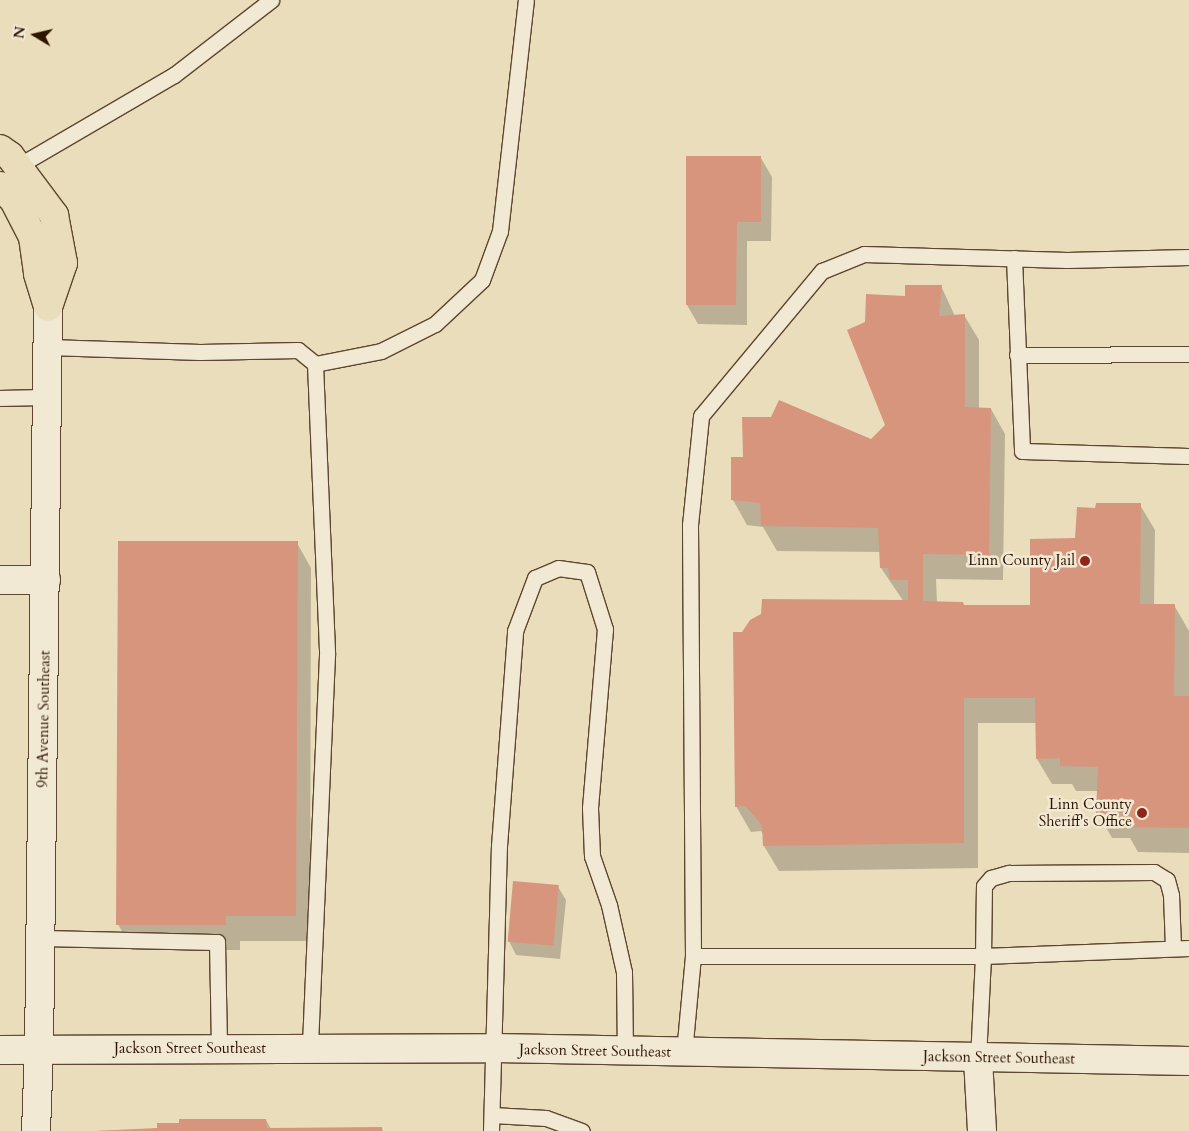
<!DOCTYPE html>
<html>
<head>
<meta charset="utf-8">
<style>
  body { margin:0 }
  #map { position:relative; width:1189px; height:1131px; overflow:hidden; background:#eaddbb; font-family:Cardo,serif }
  div>[style] { position:absolute }
  .shadow>* { inset:0; background:#0003 }
  .building>* { inset:0; background:#d8957d; transform-origin:0 0 }
  .roads { filter:drop-shadow(1px 0 #5e462f) drop-shadow(-1px 0 #5e462f) drop-shadow(0 1px #5e462f) drop-shadow(0 -1px #5e462f) }
  .service>* { height:15px; margin:-7.5px; padding:0 7.5px; transform-origin:7.5px; border-radius:7.5px; background:#f1e9d3 }
  .minor>* { height:28px; margin:-14px; padding:0 14px; transform-origin:14px; border-radius:14px; background:#f1e9d3 }
  .tertiary>* { height:28px; margin:-14px; padding:0 14px; transform-origin:14px; border-radius:14px; background:#f1e9d3 }
  .trunk>* { height:28px; margin:-14px; padding:0 14px; transform-origin:14px; border-radius:14px; background:#eaddbb }
  .dots>* { width:14px; height:14px; translate:-50% -50%; box-sizing:border-box; border:2px solid #f1e9d3; border-radius:50% }
  span { translate:-50% -50%; white-space:nowrap; text-align:center; line-height:1.15; -webkit-text-stroke:5px #f1e9d3; paint-order:stroke }
  .poi-label { font-size:15px; color:#2f1400 }
  .right { translate:-100% -50%; text-align:right }
  .street-label { font-size:15px; color:#2f1400 }
  .north { position:absolute; left:10px; top:10px; width:50px; height:50px; -webkit-text-stroke:4px #f1e9d3; paint-order:stroke; rotate:279deg; font-size:14px; font-weight:700; line-height:20px; text-align:center; color:#2f1400 }
  .north::after { content:''; display:block; margin:auto; width:18px; height:22px; background:#2f1400; clip-path:polygon(50% 0,100% 100%,50% 72%,0 100%) }
</style>
</head>
<body>
<div id="map">
  <div class="shadow">
    <div style="clip-path:polygon(761px 158px,772px 177px,771px 241px,747px 241px,747px 325px,698px 324px,687px 305px)"></div>
    <div style="clip-path:polygon(941px 286px,955px 316px,964px 315px,979px 340px,979px 409px,991px 409px,1005px 434px,1003px 580px,936px 579px,937px 602px,964px 607px,1031px 606px,1096px 509px,1140px 505px,1155px 530px,1154px 605px,1174px 605px,1189px 631px,1189px 853px,1138px 852px,1130px 838px,1112px 838px,1098px 813px,1098px 791px,1076px 791px,1072px 784px,1052px 784px,1037px 759px,1037px 723px,978px 723px,978px 868px,779px 871px,764px 846px,763px 834px,761px 831px,751px 832px,736px 806px,742px 633px,904px 602px,881px 568px,880px 552px,777px 551px,763px 527px,747px 525px,733px 500px,871px 440px,886px 425px,867px 323px,907px 297px)"></div>
    <div style="clip-path:polygon(297px 543px,311px 568px,310px 941px,240px 941px,240px 950px,132px 950px,118px 924px)"></div>
    <div style="clip-path:polygon(558px 887px,566px 900px,560px 959px,516px 955px,509px 941px)"></div>
    <div style="clip-path:polygon(266px 1120px,271px 1129px,382px 1128px,383px 1131px,96px 1131px,158px 1129px)"></div>
  </div>
  <div class="building">
    <div style="clip-path:polygon(686px 156px,761px 156px,761px 222px,737px 222px,736px 305px,686px 305px)"></div>
    <div style="clip-path:polygon(905px 285px,942px 285px,939px 316px,965px 314px,965px 407px,991px 408px,989px 555px,923px 554px,923px 601px,963px 602px,964px 605px,1030px 605px,1030px 539px,1075px 538px,1077px 507px,1095px 508px,1096px 503px,1141px 503px,1140px 604px,1175px 604px,1174px 696px,1189px 696px,1189px 828px,1122px 827px,1122px 813px,1096px 813px,1098px 767px,1060px 766px,1060px 758px,1036px 759px,1035px 698px,964px 698px,964px 843px,763px 846px,762px 825px,745px 806px,735px 807px,733px 632px,742px 632px,750px 620px,761px 614px,762px 599px,908px 600px,908px 580px,890px 580px,888px 568px,880px 568px,878px 528px,761px 526px,760px 503px,731px 500px,731px 457px,743px 457px,742px 417px,771px 417px,779px 400px,871px 439px,885px 425px,847px 330px,865px 322px,866px 294px,905px 296px)"></div>
    <div style="clip-path:polygon(118px 541px,298px 541px,296px 916px,226px 916px,226px 925px,116px 925px)"></div>
    <div style="left:513px;top:881px;width:46px;height:61px;rotate:5deg"></div>
    <div style="clip-path:polygon(179px 1119px,266px 1119px,267px 1128px,382px 1127px,382px 1131px,95px 1131px,157px 1128px,157px 1123px,179px 1123px)"></div>
  </div>
  <div class="roads">
    <div class="service">
      <div style="left:18px;top:166px;width:181px;rotate:-30.3deg"></div>
      <div style="left:174px;top:75px;width:123px;rotate:-37.7deg"></div>
      <div style="left:1014px;top:258px;width:193px;rotate:87.6deg"></div>
      <div style="left:1022px;top:451px;width:167px;rotate:1.7deg"></div>
      <div style="left:48px;top:347px;width:152px;rotate:1.9deg"></div>
      <div style="left:200px;top:352px;width:98px;rotate:-1.2deg"></div>
      <div style="left:298px;top:350px;width:22px;rotate:39deg"></div>
      <div style="left:315px;top:364px;width:291px;rotate:87.6deg"></div>
      <div style="left:327px;top:655px;width:394px;rotate:92.5deg"></div>
      <div style="left:1017px;top:355px;width:172px;rotate:-0.3deg"></div>
      <div style="left:315px;top:364px;width:67px;rotate:-11.1deg"></div>
      <div style="left:381px;top:351px;width:60px;rotate:-26.6deg"></div>
      <div style="left:435px;top:324px;width:64px;rotate:-43.1deg"></div>
      <div style="left:482px;top:280px;width:52px;rotate:-69.8deg"></div>
      <div style="left:500px;top:231px;width:232px;rotate:-83.6deg"></div>
      <div style="left:0;top:398px;width:47px;rotate:-1.2deg"></div>
      <div style="left:40px;top:938px;width:177px;rotate:1.3deg"></div>
      <div style="left:217px;top:942px;width:107px;rotate:88.9deg"></div>
      <div style="left:693px;top:956px;width:431px;rotate:-90.4deg"></div>
      <div style="left:690px;top:525px;width:110px;rotate:-84.2deg"></div>
      <div style="left:701px;top:416px;width:189px;rotate:-50.2deg"></div>
      <div style="left:822px;top:271px;width:45px;rotate:-22deg"></div>
      <div style="left:864px;top:254px;width:203px;rotate:1.7deg"></div>
      <div style="left:1067px;top:260px;width:122px;rotate:-1.4deg"></div>
      <div style="left:684px;top:1053px;width:97px;rotate:-84.7deg"></div>
      <div style="left:693px;top:956px;width:290px"></div>
      <div style="left:983px;top:956px;width:70px;rotate:-89.2deg"></div>
      <div style="left:984px;top:886px;width:11px;rotate:-49deg"></div>
      <div style="left:991px;top:878px;width:19px;rotate:-16deg"></div>
      <div style="left:1009px;top:873px;width:145px;rotate:-0.4deg"></div>
      <div style="left:1154px;top:872px;width:15px;rotate:32deg"></div>
      <div style="left:1167px;top:880px;width:16px;rotate:75deg"></div>
      <div style="left:1171px;top:895px;width:53px;rotate:87.8deg"></div>
      <div style="left:978px;top:1059px;width:103px;rotate:-87.2deg"></div>
      <div style="left:983px;top:956px;width:206px;rotate:-2.2deg"></div>
      <div style="left:492px;top:1115px;width:54px;rotate:3.2deg"></div>
      <div style="left:546px;top:1118px;width:38px;rotate:20deg"></div>
      <div style="left:491px;top:1131px;width:285px;rotate:-88.4deg"></div>
      <div style="left:499px;top:846px;width:216px;rotate:-85.7deg"></div>
      <div style="left:515px;top:631px;width:57px;rotate:-69.3deg"></div>
      <div style="left:535px;top:578px;width:25px;rotate:-23deg"></div>
      <div style="left:558px;top:568px;width:29px;rotate:8deg"></div>
      <div style="left:587px;top:572px;width:60px;rotate:72.5deg"></div>
      <div style="left:605px;top:629px;width:180px;rotate:94.8deg"></div>
      <div style="left:590px;top:808px;width:48px;rotate:87.6deg"></div>
      <div style="left:592px;top:856px;width:52px;rotate:70.9deg"></div>
      <div style="left:609px;top:905px;width:69px;rotate:77.4deg"></div>
      <div style="left:624px;top:972px;width:79px;rotate:89.3deg"></div>
    </div>
    <div class="minor">
      <div style="left:0;top:580px;width:46px"></div>
      <div style="left:978px;top:1059px;width:72px;rotate:86.8deg"></div>
      <div style="left:36px;top:1131px;width:81px;rotate:-87.9deg"></div>
    </div>
    <div class="tertiary">
      <div style="left:0;top:1050px;width:495px;rotate:-0.2deg"></div>
      <div style="left:495px;top:1048px;width:694px;rotate:1.07deg"></div>
      <div style="left:39px;top:1050px;width:743px;rotate:-89.31deg"></div>
    </div>
    <div class="trunk">
      <div style="left:0;top:149px;width:12px;rotate:35deg"></div>
      <div style="left:10px;top:156px;width:74px;rotate:53.3deg"></div>
      <div style="left:54px;top:215px;width:49px;rotate:79.4deg"></div>
      <div style="left:63px;top:263px;width:46px;rotate:108.8deg"></div>
      <div style="left:0;top:186px;width:20px;rotate:45deg"></div>
      <div style="left:14px;top:200px;width:42px;rotate:62.8deg"></div>
      <div style="left:33px;top:237px;width:37px;rotate:82deg"></div>
      <div style="left:38px;top:274px;width:34px;rotate:73deg"></div>
    </div>
  </div>
  <div class="dots">
    <div style="left:1085px;top:561px;background:#8f2418"></div>
    <div style="left:1142px;top:813px;background:#8f2418"></div>
  </div>
  <div class="poi-label">
    <span class="right" style="left:1075px;top:561px">Linn County Jail</span>
    <span class="right" style="left:1132px;top:813px">Linn County<br>Sheriff's Office</span>
  </div>
  <div class="street-label">
    <span style="left:44px;top:719px;rotate:-89deg">9th Avenue Southeast</span>
    <span style="left:190px;top:1049px">Jackson Street Southeast</span>
    <span style="left:595px;top:1051px;rotate:1deg">Jackson Street Southeast</span>
    <span style="left:999px;top:1058px;rotate:1deg">Jackson Street Southeast</span>
  </div>
  <div class="north">N</div>
</div>
</body>
</html>
